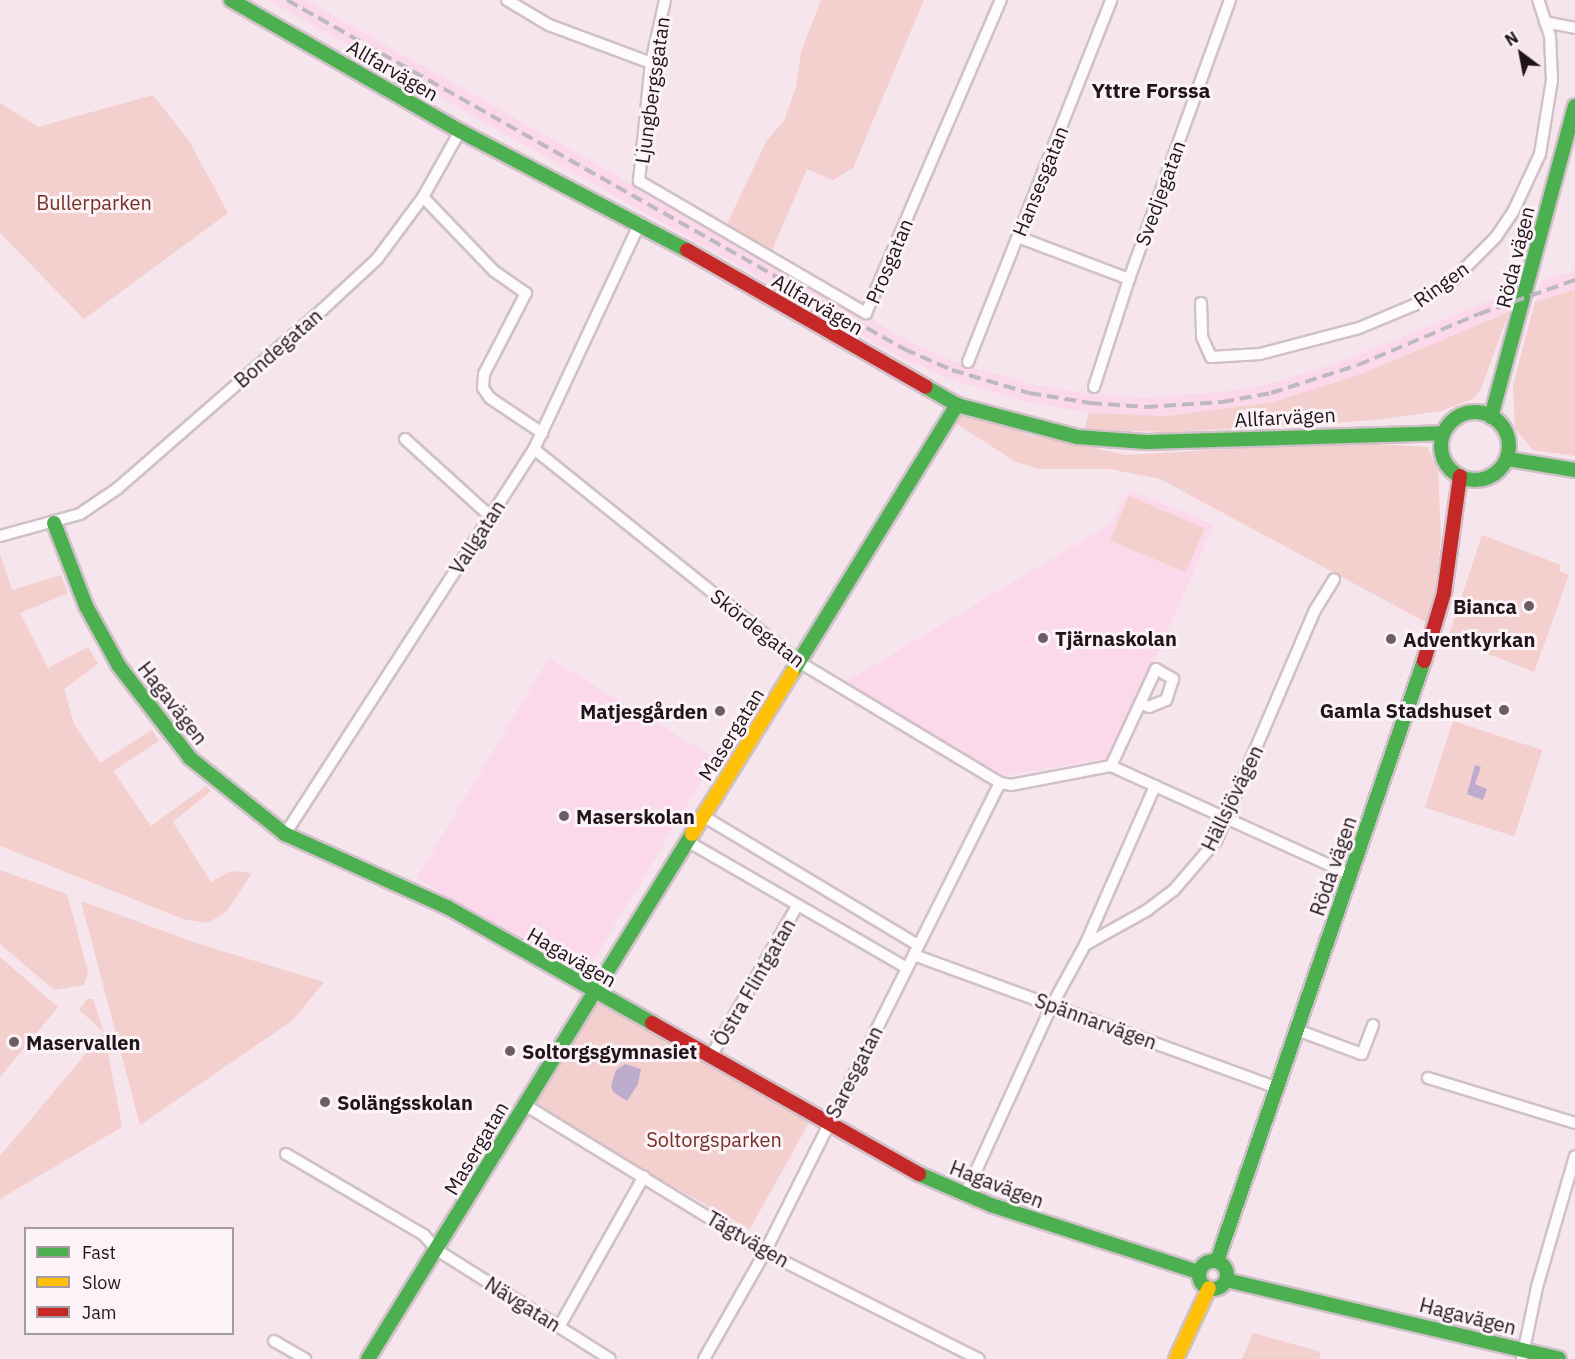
<!DOCTYPE html>
<html>
<head>
<meta charset="utf-8">
<style>
  body { margin:0 }
  #map { position:relative; width:1575px; height:1359px; overflow:hidden; background:#f6e5ed; font-family:"IBM Plex Sans",sans-serif }
  div>[style] { position:absolute }
  .built>* { inset:0; background:#fbd9ea; transform-origin:0 0 }
  .green>* { inset:0; background:#f3cfcd; transform-origin:0 0 }
  .water>* { inset:0; background:#beaccf }
  .roads { filter:drop-shadow(2px 0 #d0c1c8) drop-shadow(-2px 0 #d0c1c8) drop-shadow(0 2px #d0c1c8) drop-shadow(0 -2px #d0c1c8) }
  .street>* { height:10px; margin:-5px; padding:0 5px; transform-origin:5px; border-radius:5px; background:#fefbfc }
  .fast>* { height:14px; margin:-7px; padding:0 7px; transform-origin:7px; border-radius:7px; background:#4caf50 }
  .fast>.ring { margin:-7px; padding:0; box-sizing:content-box; background:none; border:14px solid #4caf50; border-radius:50% }
  .slow>* { height:14px; margin:-7px; padding:0 7px; transform-origin:7px; border-radius:7px; background:#ffc107 }
  .jam>* { height:14px; margin:-7px; padding:0 7px; transform-origin:7px; border-radius:7px; background:#c62828 }
  .rail>* { height:4px; margin-top:-2px; transform-origin:0; background:repeating-linear-gradient(90deg,#beb9bc 0 12px,transparent 0 18px) }
  .dots>* { width:16px; height:16px; translate:-50% -50%; box-sizing:border-box; border:3px solid #fbf3f7; border-radius:50% }
  span { translate:-50% -50%; white-space:nowrap; text-align:center; line-height:1.15; -webkit-text-stroke:6px #fbf3f7; paint-order:stroke }
  .street-label { font-size:20px; color:#21141b }
  .park-label { font-size:20px; color:#763024 }
  .poi-label { font-size:20px; color:#21141b; font-weight:700 }
  .right { translate:-100% -50%; text-align:right }
  .left { translate:0 -50%; text-align:left }
  .neighbourhood-label { font-size:21px; color:#21141b; font-weight:700 }
  .legend { position:absolute; left:24px; top:1227px; width:210px; height:108px; box-sizing:border-box; background:#fbf3f7; border:2px solid #a49a9f; margin:0; padding:8px 10px; list-style:none; font-size:18px; color:#21141b }
  .legend li { display:flex; align-items:center; gap:12px; height:30px }
  .legend b { width:30px; border:2px solid #a49a9f }
  .north { position:absolute; left:1491px; top:24px; width:60px; height:60px; -webkit-text-stroke:4px #fbf3f7; paint-order:stroke; rotate:328deg; font-size:16px; font-weight:700; line-height:24px; text-align:center; color:#21141b }
  .north::after { content:''; display:block; margin:auto; width:21px; height:27px; background:#21141b; clip-path:polygon(50% 0,100% 100%,50% 72%,0 100%) }
</style>
</head>
<body>
<div id="map">
  <div class="built">
    <div style="clip-path:polygon(268px 0,306px 0,908px 340px,955px 362px,1031px 384px,1091px 394px,1146px 398px,1221px 392px,1269px 384px,1354px 357px,1515px 290px,1509px 312px,1361px 374px,1273px 402px,1224px 411px,1146px 416px,1089px 413px,1027px 402px,949px 379px,900px 357px)"></div>
    <div style="clip-path:polygon(1575px 271px,1575px 290px,1535px 302px,1541px 281px)"></div>
    <div style="clip-path:polygon(1129px 490px,1214px 525px,1112px 757px,1005px 776px,845px 682px,1111px 524px)"></div>
    <div style="left:549px;top:658px;width:194px;height:257px;rotate:31deg"></div>
  </div>
  <div class="green">
    <div style="clip-path:polygon(821px 0,924px 0,853px 168px,833px 180px,807px 169px,772px 250px,727px 224px,767px 140px,784px 121px,796px 87px,801px 52px)"></div>
    <div style="clip-path:polygon(153px 95px,189px 141px,228px 213px,84px 319px,0 233px,0 103px,38px 127px)"></div>
    <div style="clip-path:polygon(1575px 290px,1575px 456px,1533px 450px,1515px 429px,1513px 385px,1535px 302px)"></div>
    <div style="clip-path:polygon(1509px 312px,1481px 389px,1473px 399px,1441px 411px,1377px 420px,1177px 432px,1084px 430px,1089px 413px,1166px 416px,1273px 402px,1361px 374px)"></div>
    <div style="clip-path:polygon(962px 408px,1029px 435px,1127px 455px,1343px 442px,1427px 447px,1438px 469px,1441px 538px,1431px 625px,1160px 479px,1110px 469px,1039px 469px,1016px 462px,949px 419px)"></div>
    <div style="left:1129px;top:496px;width:82px;height:48px;rotate:23deg"></div>
    <div style="clip-path:polygon(1482px 535px,1561px 565px,1559px 571px,1569px 575px,1534px 672px,1448px 638px)"></div>
    <div style="clip-path:polygon(0 554px,12px 590px,61px 575px,68px 593px,20px 613px,48px 668px,88px 647px,98px 664px,64px 689px,74px 724px,100px 763px,152px 730px,159px 741px,113px 771px,151px 826px,206px 786px,211px 791px,173px 822px,211px 882px,231px 871px,252px 873px,226px 912px,208px 923px,183px 919px,0 846px)"></div>
    <div style="left:1453px;top:721px;width:94px;height:91px;rotate:18deg"></div>
    <div style="clip-path:polygon(0 870px,67px 894px,88px 972px,84px 985px,54px 990px,0 944px)"></div>
    <div style="clip-path:polygon(81px 901px,199px 944px,324px 982px,293px 1020px,140px 1125px)"></div>
    <div style="clip-path:polygon(0 957px,58px 1007px,0 1077px)"></div>
    <div style="left:592px;top:992px;width:253px;height:131px;rotate:29deg"></div>
    <div style="clip-path:polygon(87px 999px,93px 999px,104px 1032px,122px 1127px,0 1199px,0 1156px,104px 1032px,79px 1010px)"></div>
    <div style="clip-path:polygon(1253px 1333px,1321px 1352px,1319px 1359px,1242px 1359px)"></div>
  </div>
  <div class="water">
    <div style="clip-path:polygon(1475px 765px,1481px 767px,1475px 784px,1487px 789px,1483px 800px,1467px 794px)"></div>
    <div style="clip-path:polygon(625px 1064px,641px 1069px,638px 1084px,627px 1101px,613px 1092px,611px 1086px,616px 1070px)"></div>
  </div>
  <div class="roads">
    <div class="street">
      <div style="left:507px;top:0;width:49px;rotate:30.8deg"></div>
      <div style="left:549px;top:25px;width:109px;rotate:20.4deg"></div>
      <div style="left:665px;top:0;width:65px;rotate:102.5deg"></div>
      <div style="left:651px;top:63px;width:119px;rotate:95.8deg"></div>
      <div style="left:639px;top:181px;width:263px;rotate:30.2deg"></div>
      <div style="left:866px;top:313px;width:341px;rotate:-66.7deg"></div>
      <div style="left:1545px;top:22px;width:31px;rotate:11deg"></div>
      <div style="left:423px;top:197px;width:103px;rotate:46.2deg"></div>
      <div style="left:494px;top:271px;width:39px;rotate:35deg"></div>
      <div style="left:526px;top:293px;width:91px;rotate:117.4deg"></div>
      <div style="left:484px;top:374px;width:14px;rotate:94deg"></div>
      <div style="left:483px;top:388px;width:12px;rotate:55deg"></div>
      <div style="left:490px;top:398px;width:63px;rotate:33.9deg"></div>
      <div style="left:1018px;top:237px;width:119px;rotate:20.7deg"></div>
      <div style="left:1201px;top:303px;width:34px;rotate:88deg"></div>
      <div style="left:1202px;top:337px;width:22px;rotate:66deg"></div>
      <div style="left:1211px;top:357px;width:49px;rotate:-3.5deg"></div>
      <div style="left:1260px;top:354px;width:102px;rotate:-14.7deg"></div>
      <div style="left:1359px;top:328px;width:60px;rotate:-22.7deg"></div>
      <div style="left:1414px;top:305px;width:49px;rotate:-33.4deg"></div>
      <div style="left:1455px;top:278px;width:58px;rotate:-45deg"></div>
      <div style="left:1496px;top:237px;width:30px;rotate:-56deg"></div>
      <div style="left:1513px;top:212px;width:64px;rotate:-65deg"></div>
      <div style="left:1540px;top:154px;width:75px;rotate:-80.8deg"></div>
      <div style="left:1552px;top:80px;width:44px;rotate:-92.6deg"></div>
      <div style="left:1550px;top:36px;width:38px;rotate:-108deg"></div>
      <div style="left:968px;top:362px;width:389px;rotate:-68.4deg"></div>
      <div style="left:1094px;top:387px;width:114px;rotate:-72deg"></div>
      <div style="left:1129px;top:279px;width:297px;rotate:-70.1deg"></div>
      <div style="left:405px;top:439px;width:115px;rotate:42.2deg"></div>
      <div style="left:534px;top:449px;width:340px;rotate:38.8deg"></div>
      <div style="left:799px;top:662px;width:235px;rotate:31deg"></div>
      <div style="left:1000px;top:783px;width:11px;rotate:10deg"></div>
      <div style="left:1011px;top:785px;width:102px;rotate:-10.8deg"></div>
      <div style="left:1111px;top:766px;width:264px;rotate:24.4deg"></div>
      <div style="left:0;top:536px;width:83px;rotate:-15.4deg"></div>
      <div style="left:80px;top:514px;width:46px;rotate:-34.4deg"></div>
      <div style="left:118px;top:488px;width:271px;rotate:-41.1deg"></div>
      <div style="left:322px;top:310px;width:75px;rotate:-42.8deg"></div>
      <div style="left:377px;top:259px;width:77px;rotate:-53.4deg"></div>
      <div style="left:423px;top:197px;width:76px;rotate:-60.7deg"></div>
      <div style="left:1111px;top:766px;width:107px;rotate:-65.1deg"></div>
      <div style="left:1156px;top:669px;width:20px;rotate:30deg"></div>
      <div style="left:1173px;top:679px;width:22px;rotate:108deg"></div>
      <div style="left:1166px;top:700px;width:18px;rotate:158deg"></div>
      <div style="left:1149px;top:707px;width:8px;rotate:-157deg"></div>
      <div style="left:703px;top:816px;width:251px;rotate:31deg"></div>
      <div style="left:285px;top:834px;width:459px;rotate:-57.1deg"></div>
      <div style="left:534px;top:449px;width:250px;rotate:-64.9deg"></div>
      <div style="left:687px;top:841px;width:254px;rotate:30deg"></div>
      <div style="left:1085px;top:945px;width:174px;rotate:-66.2deg"></div>
      <div style="left:914px;top:955px;width:387px;rotate:20.1deg"></div>
      <div style="left:1297px;top:1030px;width:69px;rotate:20.3deg"></div>
      <div style="left:1362px;top:1054px;width:31px;rotate:-69deg"></div>
      <div style="left:710px;top:1058px;width:175px;rotate:-60.2deg"></div>
      <div style="left:1428px;top:1078px;width:154px;rotate:17deg"></div>
      <div style="left:525px;top:1105px;width:281px;rotate:31.5deg"></div>
      <div style="left:765px;top:1252px;width:239px;rotate:26.6deg"></div>
      <div style="left:286px;top:1154px;width:160px;rotate:30.4deg"></div>
      <div style="left:424px;top:1235px;width:20px;rotate:49deg"></div>
      <div style="left:437px;top:1250px;width:204px;rotate:32.2deg"></div>
      <div style="left:965px;top:1195px;width:209px;rotate:-65.4deg"></div>
      <div style="left:1052px;top:1005px;width:68px;rotate:-61.2deg"></div>
      <div style="left:1085px;top:945px;width:70px;rotate:-29.1deg"></div>
      <div style="left:1146px;top:911px;width:35px;rotate:-37deg"></div>
      <div style="left:1174px;top:890px;width:65px;rotate:-49.4deg"></div>
      <div style="left:1216px;top:841px;width:251px;rotate:-66.8deg"></div>
      <div style="left:1315px;top:610px;width:36px;rotate:-58deg"></div>
      <div style="left:559px;top:1327px;width:173px;rotate:-60.6deg"></div>
      <div style="left:274px;top:1341px;width:36px;rotate:30deg"></div>
      <div style="left:704px;top:1359px;width:123px;rotate:-60.3deg"></div>
      <div style="left:765px;top:1252px;width:525px;rotate:-63.39deg"></div>
      <div style="left:1522px;top:1359px;width:74px;rotate:-78.2deg"></div>
      <div style="left:1537px;top:1287px;width:136px;rotate:-73.8deg"></div>
    </div>
    <div class="fast">
      <div style="left:231px;top:0;width:264px;rotate:29.8deg"></div>
      <div style="left:460px;top:131px;width:256px;rotate:27.7deg"></div>
      <div style="left:926px;top:387px;width:36px;rotate:30deg"></div>
      <div style="left:957px;top:405px;width:124px;rotate:14.9deg"></div>
      <div style="left:1077px;top:437px;width:69px;rotate:4.1deg"></div>
      <div style="left:1146px;top:442px;width:297px;rotate:-1.7deg"></div>
      <div class="ring" style="left:1441px;top:412px;width:54px;height:54px"></div>
      <div style="left:1491px;top:417px;width:322px;rotate:-74.9deg"></div>
      <div style="left:1508px;top:459px;width:68px;rotate:9.3deg"></div>
      <div style="left:54px;top:523px;width:89px;rotate:68.9deg"></div>
      <div style="left:86px;top:606px;width:68px;rotate:61.2deg"></div>
      <div style="left:119px;top:666px;width:116px;rotate:52.3deg"></div>
      <div style="left:190px;top:758px;width:122px;rotate:38.7deg"></div>
      <div style="left:285px;top:834px;width:178px;rotate:24.3deg"></div>
      <div style="left:447px;top:907px;width:236px;rotate:29.5deg"></div>
      <div style="left:792px;top:673px;width:315px;rotate:-58.4deg"></div>
      <div style="left:919px;top:1174px;width:78px;rotate:23.3deg"></div>
      <div style="left:991px;top:1205px;width:219px;rotate:17.9deg"></div>
      <div class="ring" style="left:1199px;top:1261px;width:14px;height:14px"></div>
      <div style="left:1217px;top:1261px;width:635px;rotate:-70.97deg"></div>
      <div style="left:1226px;top:1280px;width:342px;rotate:13.3deg"></div>
      <div style="left:368px;top:1359px;width:617px;rotate:-58.32deg"></div>
    </div>
    <div class="slow">
      <div style="left:692px;top:834px;width:190px;rotate:-58.2deg"></div>
      <div style="left:1176px;top:1359px;width:78px;rotate:-65.1deg"></div>
    </div>
    <div class="jam">
      <div style="left:687px;top:250px;width:275px;rotate:29.8deg"></div>
      <div style="left:1424px;top:661px;width:71px;rotate:-73.6deg"></div>
      <div style="left:1444px;top:593px;width:118px;rotate:-82.2deg"></div>
      <div style="left:652px;top:1023px;width:307px;rotate:29.5deg"></div>
    </div>
  </div>
  <div class="rail">
    <div style="left:287px;top:0;width:709px;rotate:29.49deg"></div>
    <div style="left:904px;top:349px;width:52px;rotate:23.6deg"></div>
    <div style="left:952px;top:370px;width:80px;rotate:16.6deg"></div>
    <div style="left:1029px;top:393px;width:62px;rotate:9.3deg"></div>
    <div style="left:1090px;top:403px;width:56px;rotate:4.1deg"></div>
    <div style="left:1146px;top:407px;width:76px;rotate:-3.8deg"></div>
    <div style="left:1222px;top:402px;width:50px;rotate:-10.4deg"></div>
    <div style="left:1271px;top:393px;width:91px;rotate:-17.8deg"></div>
    <div style="left:1358px;top:365px;width:131px;rotate:-22.9deg"></div>
    <div style="left:1479px;top:314px;width:102px;rotate:-19.5deg"></div>
  </div>
  <div class="dots">
    <div style="left:1529px;top:606px;background:#6c5d64"></div>
    <div style="left:1043px;top:638px;background:#6c5d64"></div>
    <div style="left:1391px;top:639px;background:#6c5d64"></div>
    <div style="left:1504px;top:710px;background:#6c5d64"></div>
    <div style="left:720px;top:711px;background:#6c5d64"></div>
    <div style="left:564px;top:816px;background:#6c5d64"></div>
    <div style="left:14px;top:1042px;background:#6c5d64"></div>
    <div style="left:510px;top:1051px;background:#6c5d64"></div>
    <div style="left:325px;top:1102px;background:#6c5d64"></div>
  </div>
  <div class="street-label">
    <span style="left:393px;top:70px;rotate:30deg">Allfarvägen</span>
    <span style="left:652px;top:90px;rotate:-82deg">Ljungbergsgatan</span>
    <span style="left:1040px;top:181px;rotate:-68deg">Hansesgatan</span>
    <span style="left:1160px;top:193px;rotate:-70deg">Svedjegatan</span>
    <span style="left:1515px;top:257px;rotate:-76deg">Röda vägen</span>
    <span style="left:889px;top:261px;rotate:-67deg">Prosgatan</span>
    <span style="left:1441px;top:284px;rotate:-36deg">Ringen</span>
    <span style="left:818px;top:304px;rotate:30deg">Allfarvägen</span>
    <span style="left:278px;top:348px;rotate:-41deg">Bondegatan</span>
    <span style="left:1285px;top:417px;rotate:-3deg">Allfarvägen</span>
    <span style="left:477px;top:537px;rotate:-57deg">Vallgatan</span>
    <span style="left:758px;top:628px;rotate:38deg">Skördegatan</span>
    <span style="left:173px;top:703px;rotate:52deg">Hagavägen</span>
    <span style="left:731px;top:734px;rotate:-58deg">Masergatan</span>
    <span style="left:1232px;top:798px;rotate:-64deg">Hällsjövägen</span>
    <span style="left:1333px;top:866px;rotate:-71deg">Röda vägen</span>
    <span style="left:572px;top:957px;rotate:30deg">Hagavägen</span>
    <span style="left:754px;top:982px;rotate:-60deg">Östra Flintgatan</span>
    <span style="left:1096px;top:1021px;rotate:20deg">Spännarvägen</span>
    <span style="left:854px;top:1072px;rotate:-63deg">Saresgatan</span>
    <span style="left:476px;top:1148px;rotate:-59deg">Masergatan</span>
    <span style="left:997px;top:1184px;rotate:21deg">Hagavägen</span>
    <span style="left:748px;top:1239px;rotate:30deg">Tägtvägen</span>
    <span style="left:523px;top:1304px;rotate:32deg">Nävgatan</span>
    <span style="left:1468px;top:1316px;rotate:14deg">Hagavägen</span>
  </div>
  <div class="park-label">
    <span style="left:94px;top:202px">Bullerparken</span>
    <span style="left:714px;top:1139px">Soltorgsparken</span>
  </div>
  <div class="poi-label">
    <span class="right" style="left:1517px;top:606px">Bianca</span>
    <span class="left" style="left:1055px;top:638px">Tjärnaskolan</span>
    <span class="left" style="left:1403px;top:639px">Adventkyrkan</span>
    <span class="right" style="left:1492px;top:710px">Gamla Stadshuset</span>
    <span class="right" style="left:708px;top:711px">Matjesgården</span>
    <span class="left" style="left:576px;top:816px">Maserskolan</span>
    <span class="left" style="left:26px;top:1042px">Maservallen</span>
    <span class="left" style="left:522px;top:1051px">Soltorgsgymnasiet</span>
    <span class="left" style="left:337px;top:1102px">Solängsskolan</span>
  </div>
  <div class="neighbourhood-label">
    <span style="left:1151px;top:90px">Yttre Forssa</span>
  </div>
  <ul class="legend">
  <li><b style="height:8px;background:#4caf50"></b>Fast</li>
  <li><b style="height:8px;background:#ffc107"></b>Slow</li>
  <li><b style="height:8px;background:#c62828"></b>Jam</li>
  </ul>
  <div class="north">N</div>
</div>
</body>
</html>
